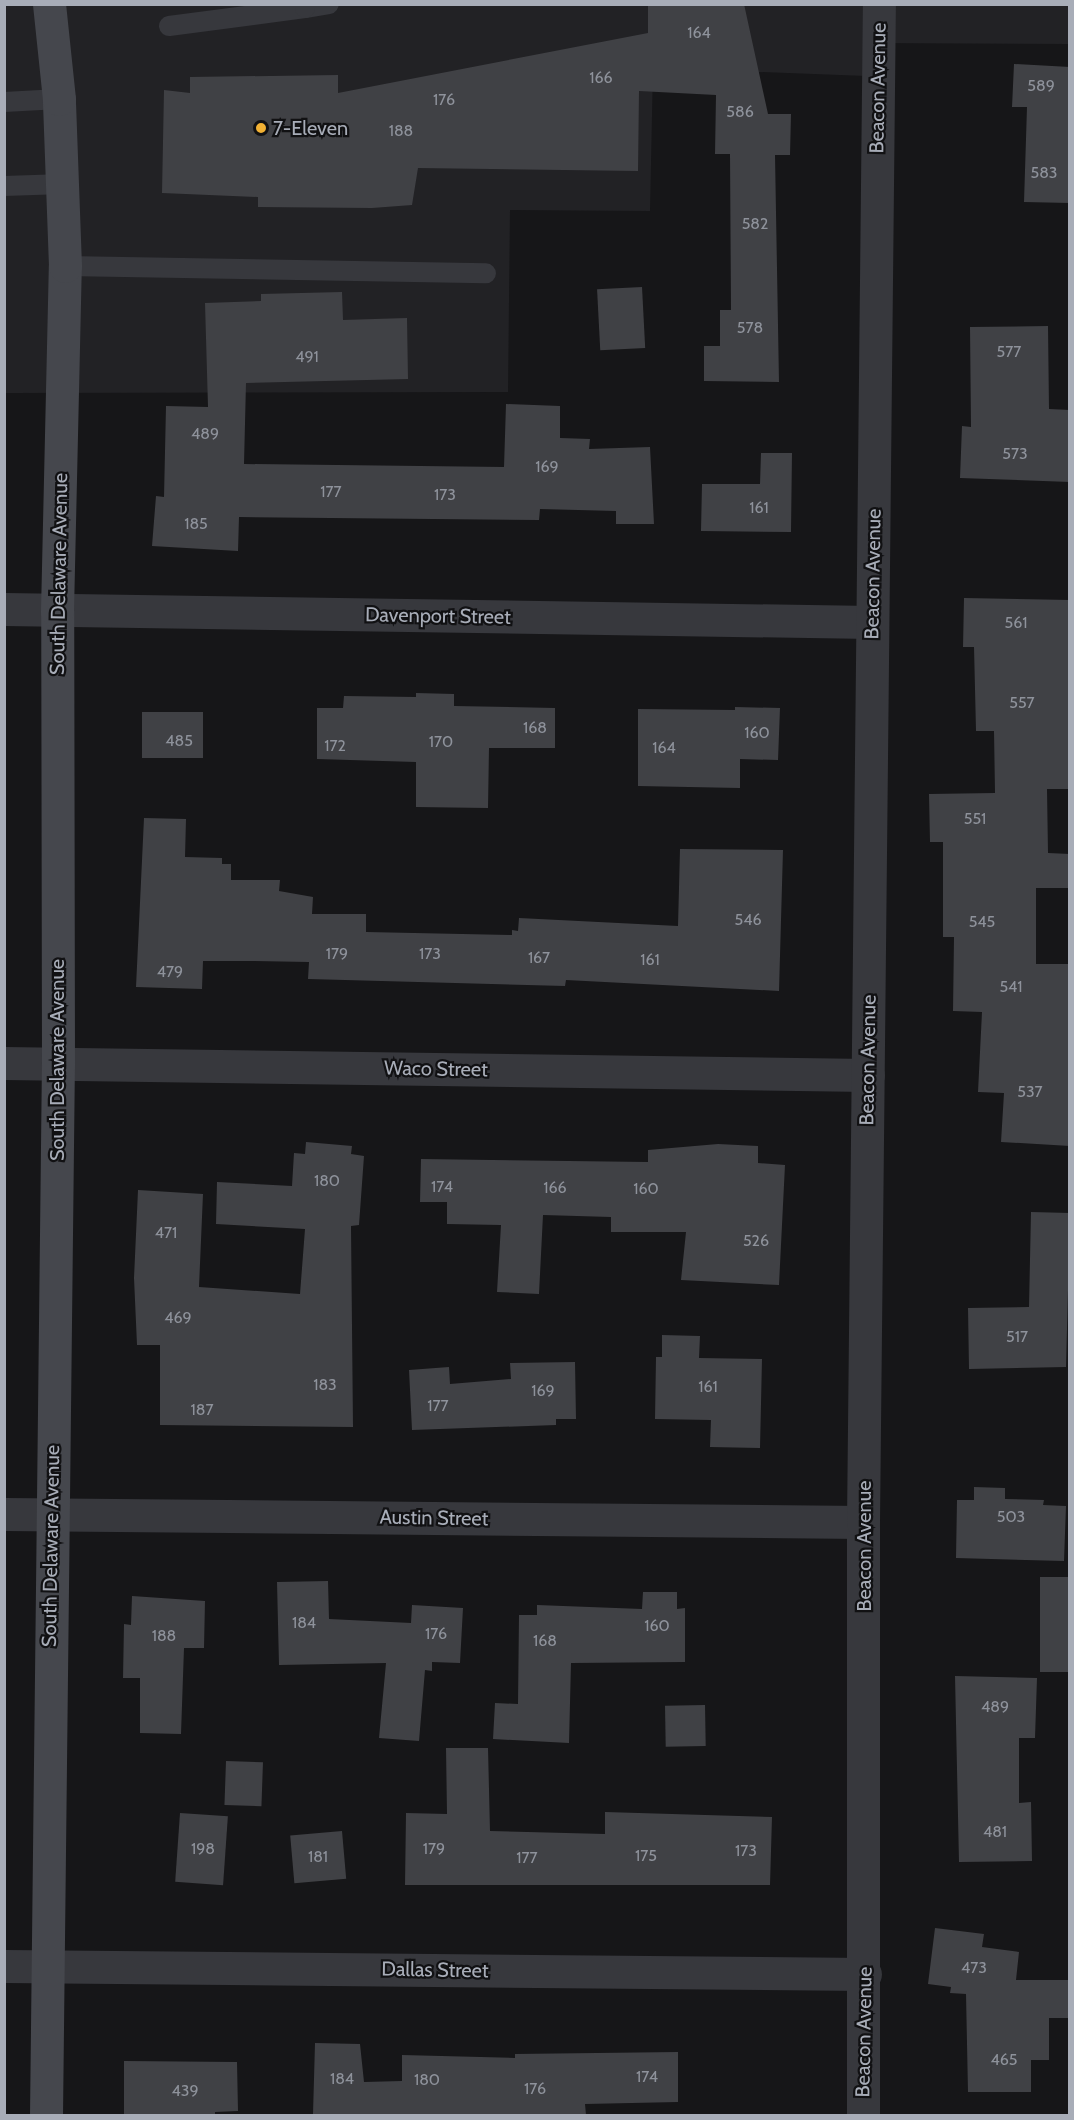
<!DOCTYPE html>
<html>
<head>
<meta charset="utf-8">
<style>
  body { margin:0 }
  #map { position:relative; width:1074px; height:2120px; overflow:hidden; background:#161618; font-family:Cabin,sans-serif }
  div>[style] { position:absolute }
  .built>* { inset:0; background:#222225 }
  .building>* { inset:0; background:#404145; transform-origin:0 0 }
  .lane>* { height:20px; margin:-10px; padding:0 10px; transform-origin:10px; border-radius:10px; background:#37383d }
  .street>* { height:33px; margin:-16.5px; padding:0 16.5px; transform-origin:16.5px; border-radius:16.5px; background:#37383d }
  .secondary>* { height:33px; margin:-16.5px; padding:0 16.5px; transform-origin:16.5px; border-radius:16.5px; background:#45474d }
  .dots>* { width:16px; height:16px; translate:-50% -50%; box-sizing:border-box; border:3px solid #111113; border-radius:50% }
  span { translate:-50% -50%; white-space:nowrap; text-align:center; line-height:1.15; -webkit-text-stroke:4.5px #111113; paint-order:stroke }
  .number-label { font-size:16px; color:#8e929b }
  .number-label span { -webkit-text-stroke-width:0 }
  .street-label { font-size:20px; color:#a8adb8 }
  .poi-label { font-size:20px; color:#a8adb8 }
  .left { translate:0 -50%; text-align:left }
  .frame { position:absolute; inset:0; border:6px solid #a8adb8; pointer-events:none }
</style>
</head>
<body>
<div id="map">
  <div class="built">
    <div style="clip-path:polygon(5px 5px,1069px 5px,1069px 44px,866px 43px,866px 76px,653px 68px,650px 211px,510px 210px,508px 392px,5px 393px)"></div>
  </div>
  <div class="building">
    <div style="clip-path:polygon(648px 4px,744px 4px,768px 114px,791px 114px,790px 155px,775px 155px,779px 382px,704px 381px,704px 346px,720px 346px,720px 310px,731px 310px,730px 154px,715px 154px,716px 95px,639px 91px,638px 171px,418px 168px,412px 205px,372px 208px,258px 207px,258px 197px,162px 193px,164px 90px,190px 93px,190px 77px,338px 75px,338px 93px,648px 33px)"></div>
    <div style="clip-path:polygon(1014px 64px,1070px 67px,1070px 203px,1024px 202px,1027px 107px,1012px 107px)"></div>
    <div style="left:642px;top:287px;width:61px;height:45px;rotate:87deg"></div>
    <div style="clip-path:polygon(342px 292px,343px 320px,407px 318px,408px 379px,246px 383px,244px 464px,504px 467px,506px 404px,560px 406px,560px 438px,590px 439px,589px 449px,650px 447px,654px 524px,616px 524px,616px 511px,540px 509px,539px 520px,239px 517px,238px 551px,152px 546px,156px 496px,164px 497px,166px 406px,208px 407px,205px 303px,261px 301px,261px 294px)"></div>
    <div style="clip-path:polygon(1048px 326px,1049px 409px,1070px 410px,1070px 482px,960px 478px,962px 426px,971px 427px,970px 327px)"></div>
    <div style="clip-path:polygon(761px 453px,792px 453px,791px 532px,701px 531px,702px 484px,760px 484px)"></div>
    <div style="clip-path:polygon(964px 598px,1070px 600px,1070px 789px,1047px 789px,1048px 853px,1070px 854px,1070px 888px,1036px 888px,1036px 964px,1070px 964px,1070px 1146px,1001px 1142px,1004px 1093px,978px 1092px,982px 1012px,953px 1011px,954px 937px,943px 937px,943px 842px,930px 842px,929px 794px,995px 793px,994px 731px,976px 731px,974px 647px,963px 647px)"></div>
    <div style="clip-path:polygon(416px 693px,454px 694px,454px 706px,555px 708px,555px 748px,489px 748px,488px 808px,416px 807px,416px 762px,317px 759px,317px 708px,343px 708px,344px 696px,416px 697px)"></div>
    <div style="clip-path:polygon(735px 707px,780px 708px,778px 760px,740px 759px,740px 788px,638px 786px,638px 709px,735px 710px)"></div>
    <div style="left:142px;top:712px;width:61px;height:46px"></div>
    <div style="clip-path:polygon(144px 818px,186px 819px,185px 857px,222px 858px,222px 864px,231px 864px,231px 880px,280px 880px,279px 891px,313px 897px,312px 914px,366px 914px,366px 932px,512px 935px,512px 930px,518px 931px,519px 918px,678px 926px,680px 849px,783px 850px,779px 991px,566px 980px,565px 986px,308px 979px,309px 962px,251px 961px,203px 961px,202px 989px,136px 987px)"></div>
    <div style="clip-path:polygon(306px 1142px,352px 1146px,351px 1154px,364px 1156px,359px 1225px,351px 1226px,353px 1427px,160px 1425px,160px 1345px,137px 1345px,134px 1278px,138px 1190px,203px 1194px,199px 1287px,300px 1294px,305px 1229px,216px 1224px,217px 1182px,292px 1186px,294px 1153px,305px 1154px)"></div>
    <div style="clip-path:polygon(718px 1144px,758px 1146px,758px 1163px,785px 1165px,779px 1285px,681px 1280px,686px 1232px,611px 1232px,611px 1217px,543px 1215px,539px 1294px,497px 1292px,501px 1225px,447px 1224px,447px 1202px,420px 1202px,421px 1159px,648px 1162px,648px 1150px)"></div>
    <div style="clip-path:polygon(1031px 1212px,1070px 1213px,1066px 1367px,969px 1369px,968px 1308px,1029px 1307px)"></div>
    <div style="clip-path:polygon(662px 1335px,700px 1336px,699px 1358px,762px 1359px,760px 1448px,710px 1447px,711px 1420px,655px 1419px,656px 1357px,662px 1357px)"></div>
    <div style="clip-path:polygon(575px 1362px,576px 1419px,556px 1419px,556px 1425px,412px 1430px,409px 1370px,449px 1367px,450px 1384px,511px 1379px,510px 1363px)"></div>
    <div style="clip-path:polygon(974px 1487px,1005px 1488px,1005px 1499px,1044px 1500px,1043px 1505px,1066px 1506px,1064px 1561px,956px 1558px,957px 1500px,974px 1500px)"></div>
    <div style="left:1070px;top:1577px;width:95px;height:30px;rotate:90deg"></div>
    <div style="clip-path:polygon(328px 1581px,329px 1619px,411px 1623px,412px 1605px,463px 1608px,460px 1663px,432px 1662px,432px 1671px,425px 1670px,419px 1741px,379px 1738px,386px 1663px,279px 1665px,277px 1582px)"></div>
    <div style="clip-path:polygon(643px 1592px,677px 1592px,677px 1609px,685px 1608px,685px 1662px,571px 1663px,569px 1743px,493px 1739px,495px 1703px,518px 1704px,519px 1615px,537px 1615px,537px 1605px,642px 1609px)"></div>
    <div style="clip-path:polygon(132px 1596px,205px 1601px,204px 1648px,184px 1648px,181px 1734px,140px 1733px,140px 1678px,123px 1678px,124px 1624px,131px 1625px)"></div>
    <div style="clip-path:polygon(955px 1676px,1037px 1678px,1035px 1738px,1019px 1738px,1019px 1803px,1031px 1802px,1032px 1861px,959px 1862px)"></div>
    <div style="left:705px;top:1705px;width:41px;height:40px;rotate:89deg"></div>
    <div style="clip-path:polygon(446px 1748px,488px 1748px,490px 1831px,605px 1834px,605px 1812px,772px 1817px,770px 1885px,405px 1885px,406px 1813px,447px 1814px)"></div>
    <div style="left:226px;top:1761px;width:37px;height:44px;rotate:2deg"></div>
    <div style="left:180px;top:1813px;width:48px;height:69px;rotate:4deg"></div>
    <div style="left:342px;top:1831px;width:48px;height:52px;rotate:85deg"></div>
    <div style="clip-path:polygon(935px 1928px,984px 1934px,982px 1947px,1019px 1952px,1016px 1980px,1070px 1980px,1070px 2018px,1049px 2018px,1049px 2060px,1031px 2060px,1031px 2092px,968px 2092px,966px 1994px,950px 1993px,951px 1987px,928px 1984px)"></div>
    <div style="clip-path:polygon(315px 2043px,360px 2044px,364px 2082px,402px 2081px,402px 2055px,515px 2058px,515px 2054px,678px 2052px,678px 2102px,585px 2104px,586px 2115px,313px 2114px)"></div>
    <div style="clip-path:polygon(124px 2061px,237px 2062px,238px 2111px,215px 2112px,215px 2115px,124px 2115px)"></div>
  </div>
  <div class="lane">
    <div style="left:305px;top:8px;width:24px;rotate:-9deg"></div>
    <div style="left:169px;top:26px;width:137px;rotate:-7.5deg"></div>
    <div style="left:305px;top:8px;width:4px;rotate:-90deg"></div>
    <div style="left:4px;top:102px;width:55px;rotate:-3.1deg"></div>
    <div style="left:4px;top:186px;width:60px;rotate:-1.9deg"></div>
    <div style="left:65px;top:266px;width:421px;rotate:1deg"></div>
  </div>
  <div class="street">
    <div style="left:4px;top:609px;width:868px;rotate:0.86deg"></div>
    <div style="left:4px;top:1063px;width:864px;rotate:0.8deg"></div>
    <div style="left:4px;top:1514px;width:859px;rotate:0.53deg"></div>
    <div style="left:4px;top:1966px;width:861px;rotate:0.53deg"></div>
    <div style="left:863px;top:2116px;width:594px;rotate:-90deg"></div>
    <div style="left:863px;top:1522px;width:1518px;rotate:-89.4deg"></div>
  </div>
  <div class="secondary">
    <div style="left:46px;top:2116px;width:1052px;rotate:-89.35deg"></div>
    <div style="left:58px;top:1064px;width:453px;rotate:-90.1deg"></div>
    <div style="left:57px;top:611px;width:345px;rotate:-88.7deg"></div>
    <div style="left:65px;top:266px;width:167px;rotate:-92.1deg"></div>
    <div style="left:59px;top:99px;width:96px;rotate:-96deg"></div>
  </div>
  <div class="dots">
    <div style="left:261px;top:128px;background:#f2b134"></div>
  </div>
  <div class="number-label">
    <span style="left:699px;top:33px">164</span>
    <span style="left:601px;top:78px">166</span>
    <span style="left:1041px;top:86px">589</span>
    <span style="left:444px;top:100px">176</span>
    <span style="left:740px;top:112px">586</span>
    <span style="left:401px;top:131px">188</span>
    <span style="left:1044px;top:173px">583</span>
    <span style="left:755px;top:224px">582</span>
    <span style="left:750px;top:328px">578</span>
    <span style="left:1009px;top:352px">577</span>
    <span style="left:307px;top:357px">491</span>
    <span style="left:205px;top:434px">489</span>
    <span style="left:1015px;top:454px">573</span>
    <span style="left:547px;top:467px">169</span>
    <span style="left:331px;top:492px">177</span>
    <span style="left:445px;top:495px">173</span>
    <span style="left:759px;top:508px">161</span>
    <span style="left:196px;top:524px">185</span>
    <span style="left:1016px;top:623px">561</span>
    <span style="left:1022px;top:703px">557</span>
    <span style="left:535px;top:728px">168</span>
    <span style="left:757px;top:733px">160</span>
    <span style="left:179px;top:741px">485</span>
    <span style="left:441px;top:742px">170</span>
    <span style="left:335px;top:746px">172</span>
    <span style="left:664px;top:748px">164</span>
    <span style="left:975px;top:819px">551</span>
    <span style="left:748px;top:920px">546</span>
    <span style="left:982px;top:922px">545</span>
    <span style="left:337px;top:954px">179</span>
    <span style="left:430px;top:954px">173</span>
    <span style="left:539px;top:958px">167</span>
    <span style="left:650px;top:960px">161</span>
    <span style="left:170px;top:972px">479</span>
    <span style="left:1011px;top:987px">541</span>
    <span style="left:1030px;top:1092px">537</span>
    <span style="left:327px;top:1181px">180</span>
    <span style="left:442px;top:1187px">174</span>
    <span style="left:555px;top:1188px">166</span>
    <span style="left:646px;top:1189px">160</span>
    <span style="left:166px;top:1233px">471</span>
    <span style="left:756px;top:1241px">526</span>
    <span style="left:178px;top:1318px">469</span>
    <span style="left:1017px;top:1337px">517</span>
    <span style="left:325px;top:1385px">183</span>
    <span style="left:708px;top:1387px">161</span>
    <span style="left:543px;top:1391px">169</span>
    <span style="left:438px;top:1406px">177</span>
    <span style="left:202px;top:1410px">187</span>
    <span style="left:1011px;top:1517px">503</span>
    <span style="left:304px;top:1623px">184</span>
    <span style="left:657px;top:1626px">160</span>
    <span style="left:436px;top:1634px">176</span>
    <span style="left:164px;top:1636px">188</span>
    <span style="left:545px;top:1641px">168</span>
    <span style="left:995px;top:1707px">489</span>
    <span style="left:995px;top:1832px">481</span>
    <span style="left:203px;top:1849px">198</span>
    <span style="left:434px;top:1849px">179</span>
    <span style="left:746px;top:1851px">173</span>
    <span style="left:646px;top:1856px">175</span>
    <span style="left:318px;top:1857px">181</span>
    <span style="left:527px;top:1858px">177</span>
    <span style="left:974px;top:1968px">473</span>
    <span style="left:1004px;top:2060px">465</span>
    <span style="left:647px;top:2077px">174</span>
    <span style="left:342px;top:2079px">184</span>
    <span style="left:427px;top:2080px">180</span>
    <span style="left:535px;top:2089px">176</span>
    <span style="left:185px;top:2091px">439</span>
  </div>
  <div class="street-label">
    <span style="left:878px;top:88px;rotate:-89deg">Beacon Avenue</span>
    <span style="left:59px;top:574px;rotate:-89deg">South Delaware Avenue</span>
    <span style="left:873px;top:574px;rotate:-89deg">Beacon Avenue</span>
    <span style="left:438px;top:616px;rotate:1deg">Davenport Street</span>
    <span style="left:57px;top:1060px;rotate:-90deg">South Delaware Avenue</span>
    <span style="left:868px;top:1060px;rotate:-89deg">Beacon Avenue</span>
    <span style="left:436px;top:1069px;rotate:1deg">Waco Street</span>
    <span style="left:434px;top:1518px;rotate:1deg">Austin Street</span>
    <span style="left:51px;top:1546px;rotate:-89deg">South Delaware Avenue</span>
    <span style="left:864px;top:1546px;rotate:-90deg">Beacon Avenue</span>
    <span style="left:435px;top:1970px;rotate:1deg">Dallas Street</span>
    <span style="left:864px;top:2032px;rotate:-89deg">Beacon Avenue</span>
  </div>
  <div class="poi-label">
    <span class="left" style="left:273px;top:128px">7-Eleven</span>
  </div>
  <div class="frame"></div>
</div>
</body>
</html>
